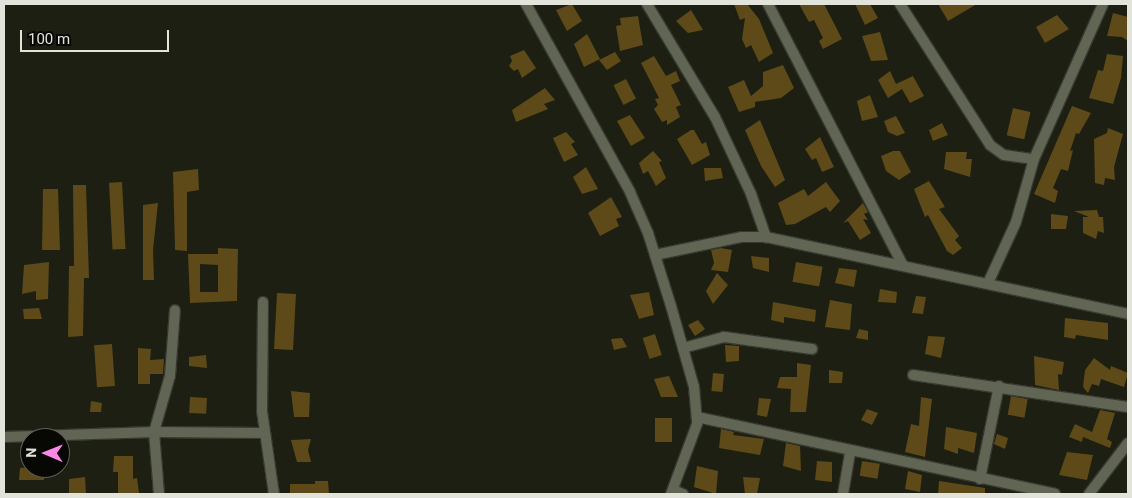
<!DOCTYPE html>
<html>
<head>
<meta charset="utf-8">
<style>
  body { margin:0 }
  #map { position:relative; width:1132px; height:498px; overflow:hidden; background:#1c1f11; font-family:Roboto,sans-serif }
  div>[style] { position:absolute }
  .building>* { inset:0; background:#5d4a18; transform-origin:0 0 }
  .roads { filter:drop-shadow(1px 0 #373931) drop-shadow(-1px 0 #373931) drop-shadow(0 1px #373931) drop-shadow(0 -1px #373931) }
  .street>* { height:10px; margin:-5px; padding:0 5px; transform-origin:5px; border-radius:5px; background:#616554 }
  span { translate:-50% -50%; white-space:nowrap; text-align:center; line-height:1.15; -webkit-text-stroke:5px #070804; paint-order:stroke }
  .frame { position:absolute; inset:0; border:5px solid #e2e4db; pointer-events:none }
  .north { position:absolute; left:20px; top:428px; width:50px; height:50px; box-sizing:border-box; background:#070804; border:1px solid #5f605a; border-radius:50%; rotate:271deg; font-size:14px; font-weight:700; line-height:20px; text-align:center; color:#e2e4db }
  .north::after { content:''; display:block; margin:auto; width:18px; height:22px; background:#fb87e6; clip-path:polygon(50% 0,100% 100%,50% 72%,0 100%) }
  .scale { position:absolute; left:20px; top:30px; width:149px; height:22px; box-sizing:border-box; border:2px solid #e2e4db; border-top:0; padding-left:6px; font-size:15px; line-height:18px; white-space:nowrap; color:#e2e4db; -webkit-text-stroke:4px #070804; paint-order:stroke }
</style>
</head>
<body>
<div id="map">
  <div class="building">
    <div style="clip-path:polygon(572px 4px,582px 21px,567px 31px,556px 10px)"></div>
    <div style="clip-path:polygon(734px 4px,747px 4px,759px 19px,773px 53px,759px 62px,751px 45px,746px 48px,742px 39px,745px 18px,740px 20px)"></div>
    <div style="clip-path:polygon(799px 4px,824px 4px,842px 39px,823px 49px,819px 41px,823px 38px,814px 20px,809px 22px)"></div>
    <div style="clip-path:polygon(855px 4px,870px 4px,878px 18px,865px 25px)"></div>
    <div style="clip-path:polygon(938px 4px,977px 4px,948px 21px)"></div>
    <div style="clip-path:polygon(691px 10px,703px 30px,688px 33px,676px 21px)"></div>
    <div style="clip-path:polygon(1113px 13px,1128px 17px,1128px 41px,1122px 37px,1107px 36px)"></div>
    <div style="clip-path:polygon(1057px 15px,1069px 29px,1045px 43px,1036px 27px)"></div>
    <div style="clip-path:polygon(638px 16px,643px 45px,620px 51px,616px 26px,621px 25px,620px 18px)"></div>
    <div style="clip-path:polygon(880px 32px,888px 60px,871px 61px,862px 36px)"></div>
    <div style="clip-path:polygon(587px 34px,600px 59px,584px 67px,574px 44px)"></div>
    <div style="clip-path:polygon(524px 50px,536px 68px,522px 78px,518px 69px,514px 71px,509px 66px,512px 61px,510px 56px)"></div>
    <div style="clip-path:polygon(615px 52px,621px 61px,607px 70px,599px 60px)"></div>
    <div style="clip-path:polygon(1107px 54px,1123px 56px,1121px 78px,1113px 104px,1089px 98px,1098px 70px,1103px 71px)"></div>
    <div style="clip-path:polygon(654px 56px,666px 76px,676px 71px,680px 81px,671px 85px,681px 105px,676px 107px,680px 117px,667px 125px,667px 120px,662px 122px,654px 109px,658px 105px,655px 99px,659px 98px,641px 63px)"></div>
    <div style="clip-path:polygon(783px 65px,794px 88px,781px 98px,755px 102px,755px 107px,739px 112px,728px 87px,744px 80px,751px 96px,763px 86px,763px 72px)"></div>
    <div style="clip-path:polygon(890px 71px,896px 84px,913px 76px,924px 96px,910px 103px,902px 89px,888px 98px,878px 80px)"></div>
    <div style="left:626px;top:79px;width:22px;height:14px;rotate:63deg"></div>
    <div style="clip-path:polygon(545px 88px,555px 100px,544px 104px,548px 109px,516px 122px,512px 110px)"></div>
    <div style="clip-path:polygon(870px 95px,878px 117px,862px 121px,857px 101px)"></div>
    <div style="clip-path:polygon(1072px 106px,1091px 113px,1079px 134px,1076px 133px,1070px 151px,1073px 150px,1068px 171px,1061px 169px,1053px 188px,1058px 191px,1055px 203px,1034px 194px)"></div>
    <div style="left:1013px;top:108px;width:18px;height:28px;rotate:13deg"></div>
    <div style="clip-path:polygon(630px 115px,645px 138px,631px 146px,617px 121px)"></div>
    <div style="clip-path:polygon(896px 116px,905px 133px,897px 136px,888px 132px,884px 121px)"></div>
    <div style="clip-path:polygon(760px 120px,785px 180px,775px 187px,761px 166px,745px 130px)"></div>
    <div style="clip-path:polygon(942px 123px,948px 135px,933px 141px,929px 130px)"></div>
    <div style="clip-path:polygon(1108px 128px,1123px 134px,1114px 167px,1115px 180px,1105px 178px,1104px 185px,1095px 183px,1094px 139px,1107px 133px)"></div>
    <div style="clip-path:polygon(691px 130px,694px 130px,702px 144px,706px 142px,710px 155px,692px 165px,677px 139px)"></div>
    <div style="clip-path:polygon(566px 132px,575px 142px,571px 144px,578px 155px,564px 162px,553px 138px)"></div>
    <div style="clip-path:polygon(820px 137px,834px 167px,822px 172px,816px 158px,812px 160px,805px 149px)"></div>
    <div style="clip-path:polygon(653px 151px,662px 161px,659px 162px,666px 178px,656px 186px,648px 171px,643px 174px,639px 163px)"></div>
    <div style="clip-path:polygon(893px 151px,900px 151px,911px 172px,899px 180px,886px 171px,881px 156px)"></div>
    <div style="clip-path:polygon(946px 152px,967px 152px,966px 159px,972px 159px,970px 177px,944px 169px)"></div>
    <div style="clip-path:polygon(586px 167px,598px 189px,582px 194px,573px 177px)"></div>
    <div style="clip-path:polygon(704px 168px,721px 168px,723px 178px,705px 181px)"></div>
    <div style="clip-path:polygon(198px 169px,199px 190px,187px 192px,187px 251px,175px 250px,173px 172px)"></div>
    <div style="clip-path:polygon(929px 181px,945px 207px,939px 209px,959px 236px,955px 240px,962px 248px,953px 255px,947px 251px,928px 215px,925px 217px,914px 189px)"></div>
    <div style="left:122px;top:182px;width:67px;height:13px;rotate:87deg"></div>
    <div style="clip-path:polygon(826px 182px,840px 201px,830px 212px,826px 207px,795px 224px,786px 225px,778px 203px,804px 189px,808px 196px)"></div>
    <div style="clip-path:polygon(73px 185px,86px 185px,89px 278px,84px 278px,83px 336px,68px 337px,69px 266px,74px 266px)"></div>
    <div style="clip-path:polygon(43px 189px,58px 189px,60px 250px,42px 250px)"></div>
    <div style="clip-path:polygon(611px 197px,622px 217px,616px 219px,619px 226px,600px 236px,588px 213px)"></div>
    <div style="clip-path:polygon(158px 203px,153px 250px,154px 280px,143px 280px,143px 205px)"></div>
    <div style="clip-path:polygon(863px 203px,868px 212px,864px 214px,868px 220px,863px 219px,871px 233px,860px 240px,848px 221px,843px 223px)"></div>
    <div style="clip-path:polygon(1097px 210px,1099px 217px,1103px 217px,1104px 233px,1098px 231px,1096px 239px,1083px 233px,1083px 217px,1089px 217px,1074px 211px)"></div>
    <div style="clip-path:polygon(1051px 214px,1068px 216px,1066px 229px,1051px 229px)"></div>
    <div style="clip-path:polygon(evenodd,218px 248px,238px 249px,237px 301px,190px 303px,188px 254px,218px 254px,218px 248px,200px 264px,218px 265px,218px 292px,200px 292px,200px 264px)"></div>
    <div style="clip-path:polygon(721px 248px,732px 250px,728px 272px,711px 270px,714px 263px,711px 250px)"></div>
    <div style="clip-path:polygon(751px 256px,769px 258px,769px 272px,753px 268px)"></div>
    <div style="clip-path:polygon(49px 262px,48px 299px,36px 300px,36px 291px,22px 294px,24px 265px)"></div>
    <div style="left:796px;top:262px;width:27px;height:20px;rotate:10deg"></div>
    <div style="clip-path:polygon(839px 268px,857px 270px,854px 287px,835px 283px)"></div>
    <div style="clip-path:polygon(717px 273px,728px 285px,713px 304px,706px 291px)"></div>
    <div style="clip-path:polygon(880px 289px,897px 292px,896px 303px,878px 302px)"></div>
    <div style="clip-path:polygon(649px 292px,654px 315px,639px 319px,630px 295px)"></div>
    <div style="left:277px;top:293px;width:19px;height:56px;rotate:3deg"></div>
    <div style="clip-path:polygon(916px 296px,926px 297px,923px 314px,912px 313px)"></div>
    <div style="clip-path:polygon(830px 300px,852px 304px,850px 330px,825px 327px)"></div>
    <div style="clip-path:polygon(773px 302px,816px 310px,815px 322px,784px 317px,784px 323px,771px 320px)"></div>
    <div style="clip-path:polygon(39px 308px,42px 319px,24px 319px,23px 309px)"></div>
    <div style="clip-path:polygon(1065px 318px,1108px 323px,1108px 340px,1076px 335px,1075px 339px,1064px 337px)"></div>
    <div style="clip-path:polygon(698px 320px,705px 329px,695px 336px,688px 325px)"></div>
    <div style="clip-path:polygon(859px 329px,868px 331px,868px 340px,856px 338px)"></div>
    <div style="left:655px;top:334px;width:22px;height:13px;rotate:72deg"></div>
    <div style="clip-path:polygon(928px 336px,945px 337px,941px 358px,925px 354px)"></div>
    <div style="clip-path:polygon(622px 338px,627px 347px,614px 350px,611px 339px)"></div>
    <div style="left:112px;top:344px;width:42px;height:18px;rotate:86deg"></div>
    <div style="clip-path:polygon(725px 345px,739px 346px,739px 361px,726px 362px)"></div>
    <div style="clip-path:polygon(138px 348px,151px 349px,150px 360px,164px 359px,163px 374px,150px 374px,150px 384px,138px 384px)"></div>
    <div style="clip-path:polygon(206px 355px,207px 368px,189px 366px,189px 357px)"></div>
    <div style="clip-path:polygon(1034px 356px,1064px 362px,1062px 375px,1058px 374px,1059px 390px,1035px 385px)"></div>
    <div style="clip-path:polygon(1094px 358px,1110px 370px,1111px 366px,1128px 373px,1124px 387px,1101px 379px,1099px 386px,1092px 384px,1088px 393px,1083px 387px,1085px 370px)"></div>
    <div style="clip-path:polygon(797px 363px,811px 365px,806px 412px,790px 412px,791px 389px,777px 388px,780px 377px,797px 377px)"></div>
    <div style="clip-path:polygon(829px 370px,843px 372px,842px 383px,829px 383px)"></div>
    <div style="left:713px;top:373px;width:11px;height:18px;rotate:5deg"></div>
    <div style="clip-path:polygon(669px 376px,678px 397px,661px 397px,654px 379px)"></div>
    <div style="clip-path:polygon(291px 391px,310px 393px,309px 417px,294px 417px)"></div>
    <div style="left:1011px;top:396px;width:17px;height:19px;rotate:10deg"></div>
    <div style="left:190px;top:397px;width:17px;height:16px;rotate:3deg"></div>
    <div style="clip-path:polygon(921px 397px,932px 399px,925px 457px,905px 452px,911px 424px,919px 426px)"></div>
    <div style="clip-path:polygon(759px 398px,771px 399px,767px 417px,757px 415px)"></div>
    <div style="clip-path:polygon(91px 401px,102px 403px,101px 412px,90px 412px)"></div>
    <div style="clip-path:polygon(867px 409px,878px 413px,872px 425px,861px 420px)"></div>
    <div style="clip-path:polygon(1100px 410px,1115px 413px,1107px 439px,1112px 442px,1110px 448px,1083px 437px,1082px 442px,1069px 437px,1075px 424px,1092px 432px)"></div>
    <div style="left:655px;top:418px;width:17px;height:24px"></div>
    <div style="clip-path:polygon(946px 427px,977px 433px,974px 453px,958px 448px,958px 454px,944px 449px)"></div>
    <div style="clip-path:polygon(721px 429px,734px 432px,733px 435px,764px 439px,760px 455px,719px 448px)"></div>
    <div style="clip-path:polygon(997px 434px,1008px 438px,1005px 449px,994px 444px)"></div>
    <div style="clip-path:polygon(311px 439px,308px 450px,311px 462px,297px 462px,291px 440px)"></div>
    <div style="clip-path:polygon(786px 443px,800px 446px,801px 471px,783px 466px)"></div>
    <div style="clip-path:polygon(1067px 452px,1093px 455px,1087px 480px,1059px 475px)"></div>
    <div style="clip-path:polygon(114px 456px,133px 456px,133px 479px,137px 478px,139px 493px,118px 494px,118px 472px,113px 472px)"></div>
    <div style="clip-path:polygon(817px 461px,832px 462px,832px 482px,815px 480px)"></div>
    <div style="left:862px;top:461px;width:18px;height:15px;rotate:9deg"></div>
    <div style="clip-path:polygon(697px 466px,718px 471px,716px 494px,694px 487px)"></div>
    <div style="clip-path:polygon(30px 467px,44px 468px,44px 480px,19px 480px,20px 468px)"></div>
    <div style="clip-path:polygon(908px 471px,922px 475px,920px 492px,905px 489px)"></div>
    <div style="clip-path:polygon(85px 477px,86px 494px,69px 494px,69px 479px)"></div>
    <div style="clip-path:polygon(743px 477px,760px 478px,757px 494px,745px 494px)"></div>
    <div style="clip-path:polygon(315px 481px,328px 481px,329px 494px,290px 494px,290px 484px,315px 484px)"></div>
    <div style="clip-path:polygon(939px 481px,985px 488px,985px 494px,938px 494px)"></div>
  </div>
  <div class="roads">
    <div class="street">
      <div style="left:526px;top:4px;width:215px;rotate:61deg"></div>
      <div style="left:630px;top:192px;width:45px;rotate:66.3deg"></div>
      <div style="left:648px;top:233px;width:77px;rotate:72.5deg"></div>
      <div style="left:671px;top:306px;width:84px;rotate:74.1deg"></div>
      <div style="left:694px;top:387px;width:37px;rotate:85deg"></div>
      <div style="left:697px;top:424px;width:75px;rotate:110.4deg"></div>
      <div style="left:647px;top:4px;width:132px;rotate:59deg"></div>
      <div style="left:715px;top:117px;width:85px;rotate:64.9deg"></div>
      <div style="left:751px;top:194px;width:46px;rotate:70.8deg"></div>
      <div style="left:768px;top:4px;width:294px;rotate:62.7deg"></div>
      <div style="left:900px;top:4px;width:167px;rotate:57.4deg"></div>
      <div style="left:990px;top:145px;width:17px;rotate:36deg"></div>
      <div style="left:1004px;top:155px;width:30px;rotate:8deg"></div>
      <div style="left:655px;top:255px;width:89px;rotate:-11.7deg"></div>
      <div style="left:742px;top:237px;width:24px"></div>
      <div style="left:766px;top:237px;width:370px;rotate:12deg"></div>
      <div style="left:988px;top:283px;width:67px;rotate:-65.3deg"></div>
      <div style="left:1016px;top:222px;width:66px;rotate:-74.1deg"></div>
      <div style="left:1034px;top:159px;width:170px;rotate:-66deg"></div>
      <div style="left:263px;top:302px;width:109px;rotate:90.5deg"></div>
      <div style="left:262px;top:411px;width:84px;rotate:81.8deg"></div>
      <div style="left:683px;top:348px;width:42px;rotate:-15deg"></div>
      <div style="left:724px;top:337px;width:89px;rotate:7.8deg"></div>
      <div style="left:913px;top:375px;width:217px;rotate:8.5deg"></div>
      <div style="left:697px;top:417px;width:366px;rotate:12.1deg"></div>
      <div style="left:4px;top:437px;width:150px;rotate:-1.9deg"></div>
      <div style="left:154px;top:432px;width:109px;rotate:0.5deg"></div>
      <div style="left:980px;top:479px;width:95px;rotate:-78.5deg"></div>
      <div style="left:673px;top:490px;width:11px;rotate:22deg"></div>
      <div style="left:159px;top:494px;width:62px;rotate:-94.6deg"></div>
      <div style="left:154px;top:432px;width:58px;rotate:-74.1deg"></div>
      <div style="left:170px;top:376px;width:66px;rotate:-85.7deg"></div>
      <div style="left:843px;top:494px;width:42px;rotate:-80.3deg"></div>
      <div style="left:1089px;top:494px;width:64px;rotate:-52.6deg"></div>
    </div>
  </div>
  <div class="frame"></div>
  <div class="north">N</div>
  <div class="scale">100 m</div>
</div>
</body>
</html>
